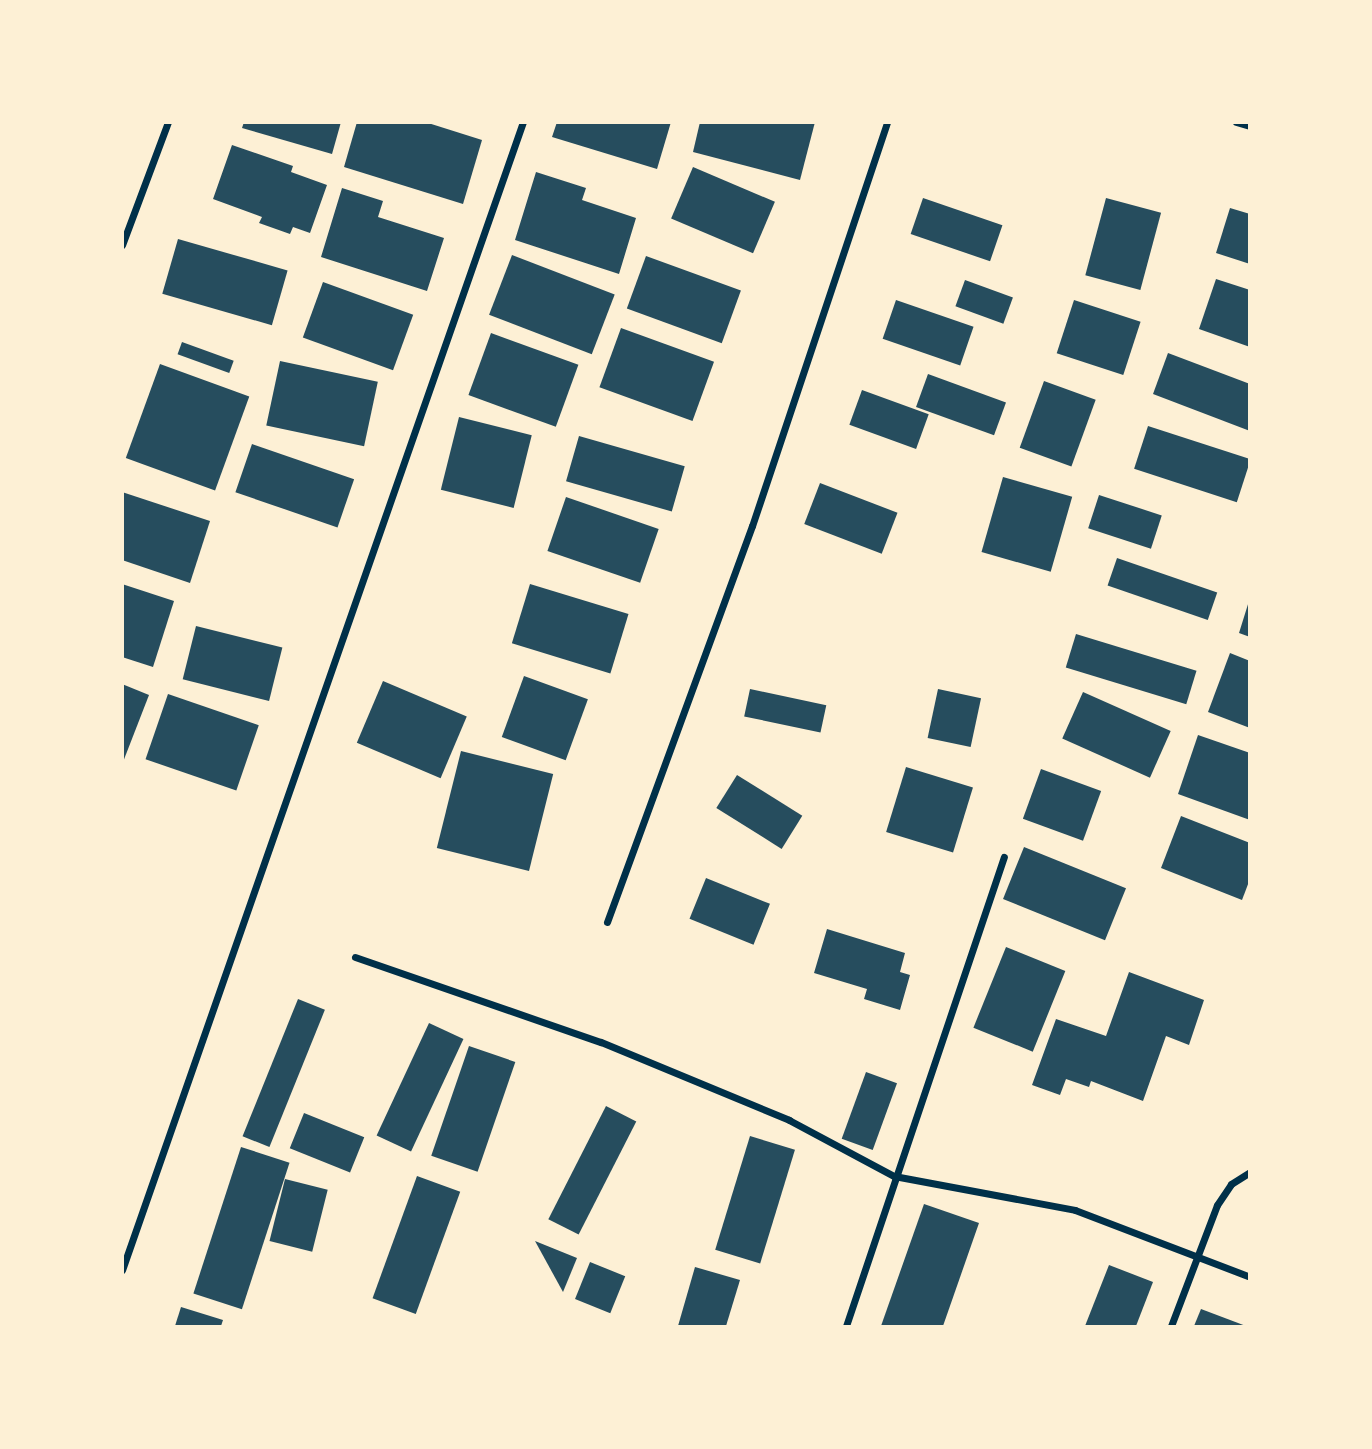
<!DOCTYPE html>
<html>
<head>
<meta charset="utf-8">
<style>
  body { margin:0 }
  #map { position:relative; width:1372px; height:1449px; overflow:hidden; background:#fdf0d5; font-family:"PT Sans Narrow",sans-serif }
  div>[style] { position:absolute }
  .building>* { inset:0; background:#264d5e; transform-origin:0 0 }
  .minor>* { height:7px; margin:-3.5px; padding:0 3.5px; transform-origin:3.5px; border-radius:3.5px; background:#003049 }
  span { translate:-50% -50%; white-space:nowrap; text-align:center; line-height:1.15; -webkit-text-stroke:6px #fdf0d5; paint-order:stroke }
  .frame { position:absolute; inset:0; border:124px solid #fdf0d5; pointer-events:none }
</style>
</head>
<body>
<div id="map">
  <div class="building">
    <div style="clip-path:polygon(244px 122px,341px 122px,332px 154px,242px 128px)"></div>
    <div style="clip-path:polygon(357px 122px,425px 122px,482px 140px,463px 204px,344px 167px)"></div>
    <div style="clip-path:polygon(557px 122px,671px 122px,657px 169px,552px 137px)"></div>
    <div style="clip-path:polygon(700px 122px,815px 122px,800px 180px,693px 152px)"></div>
    <div style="clip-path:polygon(232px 145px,293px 166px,291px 172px,327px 185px,310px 233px,293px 227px,290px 234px,259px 223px,262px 217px,213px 199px)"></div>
    <div style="left:693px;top:167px;width:89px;height:56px;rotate:23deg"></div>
    <div style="clip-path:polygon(536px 172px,586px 188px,582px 200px,636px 218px,619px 274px,515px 240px)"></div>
    <div style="clip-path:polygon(342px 188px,383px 201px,378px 217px,444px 238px,427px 291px,321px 257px)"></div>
    <div style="left:923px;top:198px;width:84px;height:38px;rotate:19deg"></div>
    <div style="left:1106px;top:198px;width:57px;height:80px;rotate:15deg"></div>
    <div style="clip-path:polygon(1230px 208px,1250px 214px,1250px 264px,1216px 253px)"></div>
    <div style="left:178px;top:239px;width:114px;height:57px;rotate:16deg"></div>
    <div style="left:512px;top:255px;width:110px;height:64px;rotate:21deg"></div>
    <div style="left:646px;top:256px;width:101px;height:56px;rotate:20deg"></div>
    <div style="clip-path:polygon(1216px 279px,1250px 290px,1250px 347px,1199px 329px)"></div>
    <div style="left:965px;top:280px;width:51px;height:28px;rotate:20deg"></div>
    <div style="left:323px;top:282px;width:96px;height:59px;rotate:20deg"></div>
    <div style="left:896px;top:300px;width:82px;height:41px;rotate:19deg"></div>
    <div style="left:1074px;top:300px;width:70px;height:56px;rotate:18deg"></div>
    <div style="left:621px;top:328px;width:99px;height:63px;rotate:20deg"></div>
    <div style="left:491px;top:333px;width:93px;height:66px;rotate:20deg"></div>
    <div style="left:182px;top:342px;width:55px;height:13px;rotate:20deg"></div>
    <div style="clip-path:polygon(1168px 353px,1250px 384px,1250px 431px,1153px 394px)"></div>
    <div style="left:280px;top:361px;width:100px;height:66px;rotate:12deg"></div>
    <div style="left:160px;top:364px;width:95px;height:100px;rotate:20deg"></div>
    <div style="left:928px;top:374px;width:83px;height:35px;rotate:20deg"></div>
    <div style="left:1044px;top:381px;width:55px;height:71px;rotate:20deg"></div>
    <div style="left:862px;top:390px;width:71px;height:37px;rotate:20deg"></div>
    <div style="left:459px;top:417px;width:75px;height:75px;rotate:14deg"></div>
    <div style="left:1148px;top:426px;width:108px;height:45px;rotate:18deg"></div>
    <div style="left:579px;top:436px;width:110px;height:47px;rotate:16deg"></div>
    <div style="left:252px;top:444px;width:108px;height:51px;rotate:19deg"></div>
    <div style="left:1003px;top:477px;width:72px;height:78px;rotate:16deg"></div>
    <div style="left:820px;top:483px;width:83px;height:44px;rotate:21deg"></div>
    <div style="clip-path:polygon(122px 492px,210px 521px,190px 583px,122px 560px)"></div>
    <div style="left:1099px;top:495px;width:66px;height:35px;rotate:18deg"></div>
    <div style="left:566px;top:497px;width:98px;height:57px;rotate:19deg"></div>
    <div style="left:1117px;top:558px;width:106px;height:29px;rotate:19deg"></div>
    <div style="clip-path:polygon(122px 584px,174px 601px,153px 667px,122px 657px)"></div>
    <div style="left:530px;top:584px;width:103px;height:62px;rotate:17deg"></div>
    <div style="clip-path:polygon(1249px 601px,1250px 601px,1250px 637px,1239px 633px)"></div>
    <div style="left:196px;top:626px;width:89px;height:55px;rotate:14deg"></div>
    <div style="left:1076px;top:634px;width:126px;height:35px;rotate:17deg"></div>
    <div style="clip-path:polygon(1230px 653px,1250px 661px,1250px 728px,1208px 712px)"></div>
    <div style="left:524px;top:676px;width:68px;height:65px;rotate:20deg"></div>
    <div style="left:383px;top:681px;width:91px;height:67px;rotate:23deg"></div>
    <div style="clip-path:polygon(122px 684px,149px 695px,123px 762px,122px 762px)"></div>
    <div style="left:750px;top:689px;width:78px;height:28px;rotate:12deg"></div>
    <div style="left:938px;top:689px;width:44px;height:50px;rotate:12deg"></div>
    <div style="left:1083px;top:692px;width:96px;height:51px;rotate:24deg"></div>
    <div style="left:168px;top:694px;width:96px;height:69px;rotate:19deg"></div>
    <div style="clip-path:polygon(1198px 735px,1250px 753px,1250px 820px,1178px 794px)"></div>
    <div style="left:461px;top:751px;width:95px;height:100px;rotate:14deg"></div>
    <div style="left:906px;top:767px;width:70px;height:68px;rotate:17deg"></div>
    <div style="left:1041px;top:769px;width:64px;height:53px;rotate:20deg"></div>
    <div style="left:737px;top:775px;width:77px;height:39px;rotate:32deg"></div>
    <div style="clip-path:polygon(1181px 816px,1250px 843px,1250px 879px,1242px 900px,1161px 868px)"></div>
    <div style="left:1024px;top:847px;width:110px;height:56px;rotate:22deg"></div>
    <div style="left:706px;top:878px;width:69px;height:44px;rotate:22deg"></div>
    <div style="clip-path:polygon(827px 929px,905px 953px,900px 972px,910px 975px,900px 1010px,864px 999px,867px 989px,814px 973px)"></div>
    <div style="left:1006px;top:947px;width:64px;height:87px;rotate:22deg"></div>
    <div style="clip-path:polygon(1129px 972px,1204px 1000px,1189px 1045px,1166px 1036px,1143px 1101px,1091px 1081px,1089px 1087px,1066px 1079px,1060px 1095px,1032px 1085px,1056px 1019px,1106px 1036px)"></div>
    <div style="left:298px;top:999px;width:29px;height:148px;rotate:22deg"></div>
    <div style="left:429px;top:1023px;width:38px;height:124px;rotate:25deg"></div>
    <div style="left:469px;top:1046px;width:49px;height:116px;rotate:19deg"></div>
    <div style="left:866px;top:1072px;width:33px;height:71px;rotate:20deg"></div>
    <div style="left:606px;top:1106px;width:34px;height:127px;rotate:27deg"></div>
    <div style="left:304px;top:1113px;width:65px;height:38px;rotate:22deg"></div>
    <div style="left:750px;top:1136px;width:47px;height:119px;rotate:17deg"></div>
    <div style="left:241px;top:1147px;width:51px;height:154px;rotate:18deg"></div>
    <div style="left:417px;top:1176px;width:46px;height:130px;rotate:20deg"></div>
    <div style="left:285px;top:1179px;width:44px;height:64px;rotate:14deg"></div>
    <div style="clip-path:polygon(924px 1204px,979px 1223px,943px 1326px,881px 1326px)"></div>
    <div style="clip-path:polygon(535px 1241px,577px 1258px,563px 1292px)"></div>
    <div style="left:590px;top:1262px;width:38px;height:40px;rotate:22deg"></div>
    <div style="clip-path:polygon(1109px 1265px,1153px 1282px,1136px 1326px,1085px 1326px)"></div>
    <div style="clip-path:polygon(695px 1267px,740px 1280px,726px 1326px,678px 1326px)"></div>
    <div style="clip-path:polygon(181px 1307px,223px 1320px,221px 1326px,175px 1326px)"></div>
    <div style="clip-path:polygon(1201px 1309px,1246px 1326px,1194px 1326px)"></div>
  </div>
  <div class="minor">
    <div style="left:1236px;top:122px;width:15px;rotate:16deg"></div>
    <div style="left:122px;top:245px;width:131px;rotate:-69.5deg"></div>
    <div style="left:607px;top:922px;width:422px;rotate:-69.9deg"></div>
    <div style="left:752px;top:526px;width:426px;rotate:-71.5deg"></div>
    <div style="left:355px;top:957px;width:260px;rotate:19.1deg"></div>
    <div style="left:601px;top:1042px;width:204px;rotate:22.5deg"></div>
    <div style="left:789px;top:1120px;width:119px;rotate:28.1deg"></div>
    <div style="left:894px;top:1176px;width:184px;rotate:10.6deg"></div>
    <div style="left:1075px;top:1210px;width:187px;rotate:20.9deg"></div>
    <div style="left:122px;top:1270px;width:1216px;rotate:-70.75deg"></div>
    <div style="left:846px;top:1326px;width:495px;rotate:-71.4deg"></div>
    <div style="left:1171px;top:1326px;width:129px;rotate:-69.2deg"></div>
    <div style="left:1217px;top:1205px;width:25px;rotate:-56deg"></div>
    <div style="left:1231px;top:1184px;width:22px;rotate:-32deg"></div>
  </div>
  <div class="frame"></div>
</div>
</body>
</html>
